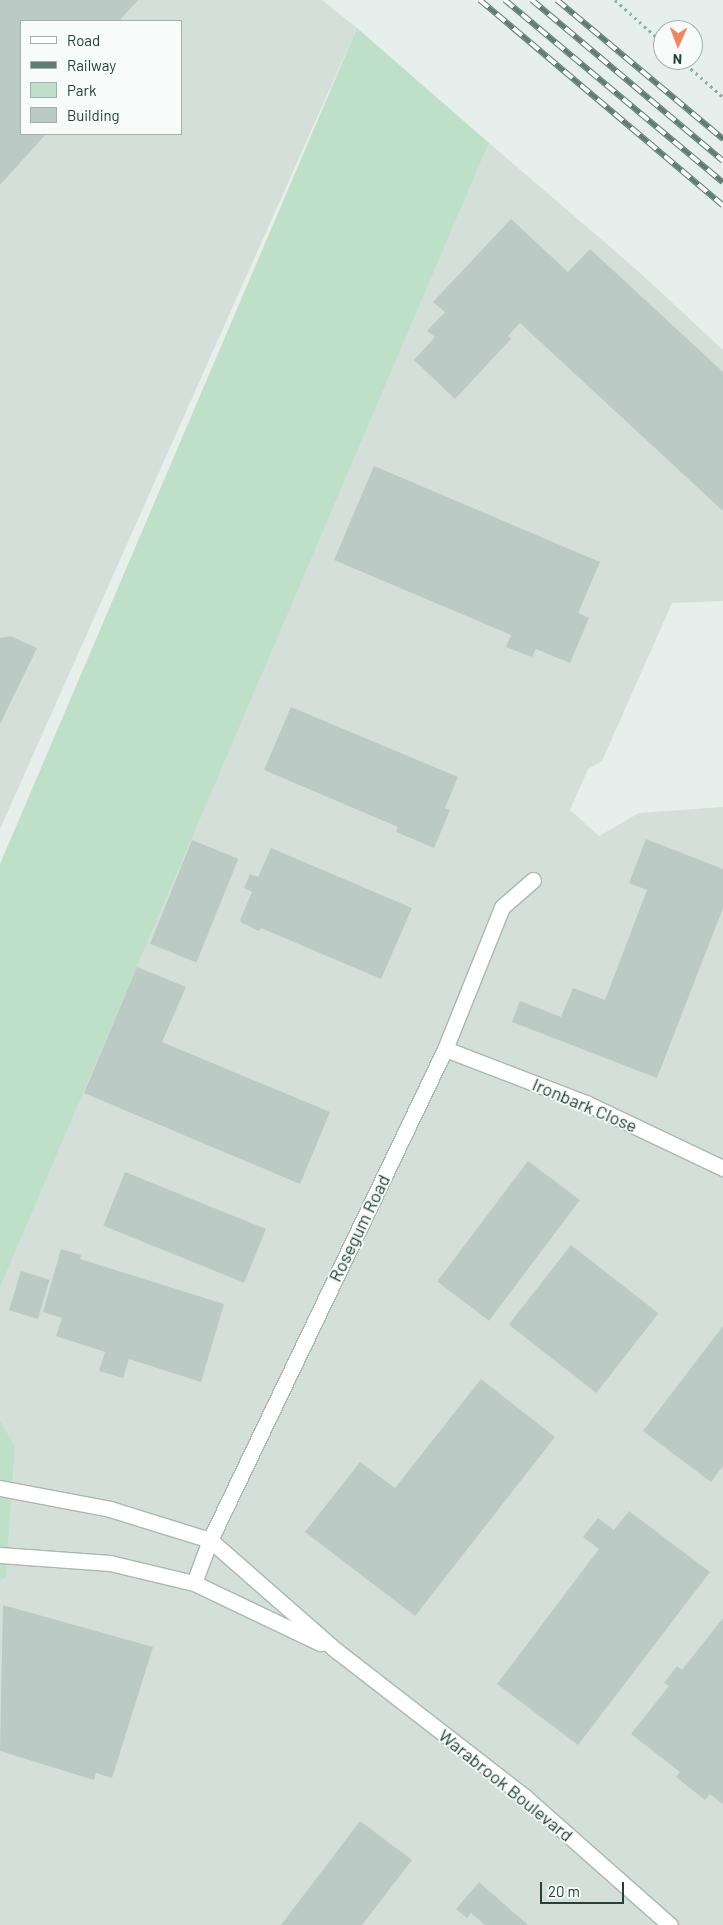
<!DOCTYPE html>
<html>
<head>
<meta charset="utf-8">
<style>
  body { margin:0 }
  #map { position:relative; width:723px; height:1925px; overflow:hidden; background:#e6efeb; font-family:Barlow,sans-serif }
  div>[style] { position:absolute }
  .built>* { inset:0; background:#d4dfda }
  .green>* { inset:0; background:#bfe0c8 }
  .building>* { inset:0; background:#bbcac4; transform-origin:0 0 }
  .path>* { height:3px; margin-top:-1.5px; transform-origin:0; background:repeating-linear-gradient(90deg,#86b3a5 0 2.5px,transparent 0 6.5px) }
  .roads { filter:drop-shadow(1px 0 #a8b8b2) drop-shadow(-1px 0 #a8b8b2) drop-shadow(0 1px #a8b8b2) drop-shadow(0 -1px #a8b8b2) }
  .minor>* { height:15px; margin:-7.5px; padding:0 7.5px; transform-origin:7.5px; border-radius:7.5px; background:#fff }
  .rail>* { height:5.5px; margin-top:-2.75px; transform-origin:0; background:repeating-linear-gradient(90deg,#f7fbf9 0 11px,#5f7d75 0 22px); box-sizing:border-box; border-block:1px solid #5f7d75 }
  span { translate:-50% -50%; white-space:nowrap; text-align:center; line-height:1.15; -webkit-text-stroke:4px #f7fbf9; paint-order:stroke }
  .street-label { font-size:18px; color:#24423a }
  .legend { position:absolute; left:20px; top:20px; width:162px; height:115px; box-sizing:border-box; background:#f7fbf9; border:1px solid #a3b1ad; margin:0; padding:6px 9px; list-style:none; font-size:15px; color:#24423a }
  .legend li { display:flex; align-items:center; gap:10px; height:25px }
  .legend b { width:25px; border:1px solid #a3b1ad }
  .north { position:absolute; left:653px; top:20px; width:50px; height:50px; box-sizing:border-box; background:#f7fbf9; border:1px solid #a3b1ad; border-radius:50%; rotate:182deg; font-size:14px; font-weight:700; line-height:20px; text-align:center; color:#24423a }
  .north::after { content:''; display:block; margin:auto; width:18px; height:22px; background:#f4845f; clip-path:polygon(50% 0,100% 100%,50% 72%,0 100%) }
  .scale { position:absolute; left:540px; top:1882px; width:84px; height:22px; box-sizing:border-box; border:2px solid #24423a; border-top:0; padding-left:6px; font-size:15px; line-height:18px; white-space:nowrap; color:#24423a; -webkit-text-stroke:4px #f7fbf9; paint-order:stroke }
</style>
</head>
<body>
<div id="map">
  <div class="built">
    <div style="clip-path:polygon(evenodd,0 0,322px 0,357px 28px,0 829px,0 0,21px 21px,181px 21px,181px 134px,21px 134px,21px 21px)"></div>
    <div style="clip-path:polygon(489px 143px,637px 270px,723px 350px,723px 601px,672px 603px,602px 761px,588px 769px,570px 810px,599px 836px,639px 813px,723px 807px,723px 1925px,0 1925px,0 1580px,6px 1578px,15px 1446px,0 1420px,0 1288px)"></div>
  </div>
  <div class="green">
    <div style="clip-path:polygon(357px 28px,489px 143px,0 1288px,0 864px)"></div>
    <div style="clip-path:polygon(0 1420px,15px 1446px,6px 1578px,0 1580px)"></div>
  </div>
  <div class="building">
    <div style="clip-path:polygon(0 0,138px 0,119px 21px,21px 21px,21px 134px,46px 134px,0 185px)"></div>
    <div style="clip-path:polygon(511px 219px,568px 272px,590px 249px,723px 372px,723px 511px,520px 323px,508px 336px,511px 339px,455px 399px,414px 360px,435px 337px,427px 331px,445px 312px,433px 302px)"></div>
    <div style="clip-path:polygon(374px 466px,600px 562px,578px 613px,589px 618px,570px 663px,536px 649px,532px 657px,506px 647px,511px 635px,334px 560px)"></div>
    <div style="clip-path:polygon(10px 636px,37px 648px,0 724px,0 638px)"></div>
    <div style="clip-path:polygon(291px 707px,458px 777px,445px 808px,450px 810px,434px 848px,396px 832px,398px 827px,264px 770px)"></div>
    <div style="clip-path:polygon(646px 839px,723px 869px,723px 908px,657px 1078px,512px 1022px,520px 1001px,561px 1017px,573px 988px,605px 1000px,647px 890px,629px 883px)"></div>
    <div style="left:192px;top:840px;width:50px;height:112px;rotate:22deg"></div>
    <div style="clip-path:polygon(271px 848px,412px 908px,381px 979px,261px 928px,259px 931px,242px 923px,240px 920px,252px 892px,244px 888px,250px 874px,258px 877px)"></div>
    <div style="clip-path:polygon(137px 967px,186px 987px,162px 1042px,330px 1112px,300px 1184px,84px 1093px)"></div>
    <div style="left:528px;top:1161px;width:65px;height:151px;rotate:37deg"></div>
    <div style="left:125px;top:1172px;width:152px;height:58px;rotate:22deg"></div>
    <div style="left:571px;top:1245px;width:111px;height:101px;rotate:38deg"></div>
    <div style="clip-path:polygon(61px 1249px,81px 1255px,80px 1259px,224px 1304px,201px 1382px,129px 1359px,123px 1378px,99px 1371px,105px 1352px,56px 1336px,62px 1318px,43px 1312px)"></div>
    <div style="left:21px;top:1271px;width:30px;height:41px;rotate:17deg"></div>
    <div style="clip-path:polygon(723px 1326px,723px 1466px,711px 1482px,643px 1431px)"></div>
    <div style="clip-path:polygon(481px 1379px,555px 1437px,415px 1616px,305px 1532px,360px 1462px,395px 1488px)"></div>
    <div style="clip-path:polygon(629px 1511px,710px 1572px,578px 1745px,497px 1684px,599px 1549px,583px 1537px,598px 1518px,614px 1530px)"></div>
    <div style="clip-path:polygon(3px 1605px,153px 1647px,112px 1778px,96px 1773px,94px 1780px,0 1751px)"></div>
    <div style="clip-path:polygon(723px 1618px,723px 1804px,710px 1794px,705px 1800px,676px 1777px,680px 1772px,631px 1734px,669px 1686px,664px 1683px,677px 1666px,682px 1670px)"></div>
    <div style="clip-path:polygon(360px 1821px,412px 1860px,362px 1925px,281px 1925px)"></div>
    <div style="clip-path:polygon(479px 1882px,528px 1925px,485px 1925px,471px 1913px,467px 1918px,456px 1909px)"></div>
  </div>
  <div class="path">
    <div style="left:615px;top:0;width:64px;rotate:41.9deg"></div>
    <div style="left:681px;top:60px;width:56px;rotate:41.4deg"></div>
  </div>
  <div class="roads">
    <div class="minor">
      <div style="left:445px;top:1049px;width:151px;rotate:21deg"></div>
      <div style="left:586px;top:1103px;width:152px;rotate:25.4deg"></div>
      <div style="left:0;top:1488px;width:112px;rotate:10.8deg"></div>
      <div style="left:110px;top:1509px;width:105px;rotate:17.2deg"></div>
      <div style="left:210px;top:1540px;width:169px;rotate:41.2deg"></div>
      <div style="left:337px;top:1651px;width:237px;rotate:37.8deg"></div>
      <div style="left:524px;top:1796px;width:195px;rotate:41.5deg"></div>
      <div style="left:0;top:1555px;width:110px;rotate:4.2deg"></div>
      <div style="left:110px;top:1563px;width:86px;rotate:13.4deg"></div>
      <div style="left:194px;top:1583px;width:140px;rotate:25.5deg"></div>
      <div style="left:194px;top:1583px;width:46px;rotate:-69.6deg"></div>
      <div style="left:210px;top:1540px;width:544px;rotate:-64.42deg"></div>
      <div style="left:445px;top:1049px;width:153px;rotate:-68.1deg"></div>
      <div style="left:502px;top:907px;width:41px;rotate:-41.1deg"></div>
    </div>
  </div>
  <div class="rail">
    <div style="left:480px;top:0;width:318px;rotate:40.2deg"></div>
    <div style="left:505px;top:0;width:284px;rotate:39.9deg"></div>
    <div style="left:532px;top:0;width:250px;rotate:40.1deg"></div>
    <div style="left:557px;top:0;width:217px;rotate:39.9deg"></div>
  </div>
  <div class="street-label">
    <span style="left:585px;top:1105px;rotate:23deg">Ironbark Close</span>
    <span style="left:359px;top:1228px;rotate:-64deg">Rosegum Road</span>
    <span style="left:506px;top:1785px;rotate:39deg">Warabrook Boulevard</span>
  </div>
  <ul class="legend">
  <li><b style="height:6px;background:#fff"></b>Road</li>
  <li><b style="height:6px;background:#5f7d75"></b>Railway</li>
  <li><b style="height:14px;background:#bfe0c8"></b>Park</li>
  <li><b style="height:14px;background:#bbcac4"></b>Building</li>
  </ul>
  <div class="north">N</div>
  <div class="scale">20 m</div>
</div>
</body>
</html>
